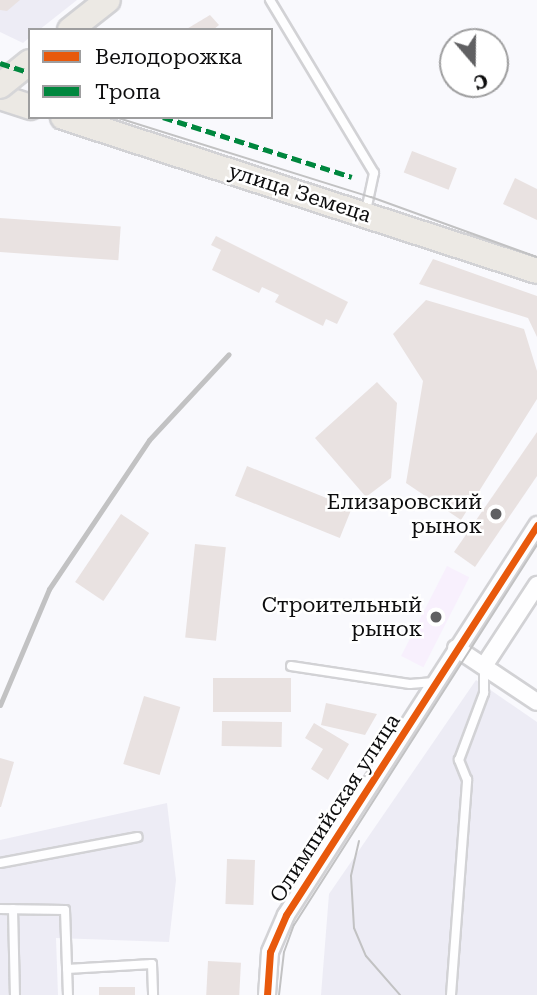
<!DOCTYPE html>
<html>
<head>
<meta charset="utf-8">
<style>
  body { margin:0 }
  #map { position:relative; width:537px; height:995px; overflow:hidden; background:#f9f9fd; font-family:"Roboto Serif",serif }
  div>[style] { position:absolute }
  .commercial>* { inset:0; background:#f8f0fd; transform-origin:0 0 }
  .built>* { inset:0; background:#edecf5 }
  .building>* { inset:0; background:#e9e2e1; transform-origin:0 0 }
  .roads { filter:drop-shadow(2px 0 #d2d2d5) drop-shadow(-2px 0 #d2d2d5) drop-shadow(0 2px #d2d2d5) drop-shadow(0 -2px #d2d2d5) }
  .service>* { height:8px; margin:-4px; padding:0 4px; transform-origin:4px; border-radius:4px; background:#fefeff }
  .minor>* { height:16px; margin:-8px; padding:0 8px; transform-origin:8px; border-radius:8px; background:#fefeff }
  .primary>* { height:24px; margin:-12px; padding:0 12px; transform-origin:12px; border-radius:12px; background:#ece9e4 }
  .tram>* { height:2px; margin:-1px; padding:0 1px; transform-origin:1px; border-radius:1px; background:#c2c2c3 }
  .rail>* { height:5px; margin:-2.5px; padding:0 2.5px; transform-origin:2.5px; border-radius:2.5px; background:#c2c2c3 }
  .bridges { filter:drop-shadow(2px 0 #d6d6d8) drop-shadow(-2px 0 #d6d6d8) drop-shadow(0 2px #d6d6d8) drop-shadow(0 -2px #d6d6d8) }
  .primary-bridge>* { height:24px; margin:-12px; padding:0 12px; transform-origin:12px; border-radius:12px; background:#ece9e4 }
  .quiet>* { height:5px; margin-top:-2.5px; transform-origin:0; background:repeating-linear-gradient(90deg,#00873e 0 10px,transparent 0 15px) }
  .cycleway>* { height:7px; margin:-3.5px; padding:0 3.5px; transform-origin:3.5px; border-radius:3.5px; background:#e8590c }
  .dots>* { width:19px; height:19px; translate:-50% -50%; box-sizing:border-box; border:4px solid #fff; border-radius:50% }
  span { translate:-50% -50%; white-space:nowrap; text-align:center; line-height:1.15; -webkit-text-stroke:5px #fff; paint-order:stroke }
  .street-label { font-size:21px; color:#0d0d0e }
  .poi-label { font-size:21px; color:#0d0d0e }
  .right { translate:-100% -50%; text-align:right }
  .legend { position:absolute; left:28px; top:28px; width:245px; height:91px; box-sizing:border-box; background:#fff; border:2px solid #9e9e9f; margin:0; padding:9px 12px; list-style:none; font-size:21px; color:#0d0d0e }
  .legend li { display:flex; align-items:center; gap:14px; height:35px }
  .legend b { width:35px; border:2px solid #9e9e9f }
  .north { position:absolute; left:439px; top:28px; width:70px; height:70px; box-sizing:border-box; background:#fff; border:2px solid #9e9e9f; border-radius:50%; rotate:160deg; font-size:19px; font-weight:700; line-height:28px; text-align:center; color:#0d0d0e }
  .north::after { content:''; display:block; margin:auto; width:24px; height:32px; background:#606062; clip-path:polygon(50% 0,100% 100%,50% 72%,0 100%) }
</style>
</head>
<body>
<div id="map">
  <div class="commercial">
    <div style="left:447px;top:566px;width:25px;height:101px;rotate:27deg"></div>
  </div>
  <div class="built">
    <div style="clip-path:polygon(0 0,77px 0,39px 30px,30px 30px,30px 37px,23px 43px,0 32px)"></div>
    <div style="clip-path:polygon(476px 680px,537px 722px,537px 995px,321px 995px,329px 894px)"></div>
    <div style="clip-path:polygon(167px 803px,176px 880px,169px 942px,56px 938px,58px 995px,0 995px,0 840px)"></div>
  </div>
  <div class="building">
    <div style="clip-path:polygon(0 0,20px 0,7px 11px,0 10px)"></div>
    <div style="clip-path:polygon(210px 15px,219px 25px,213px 30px,185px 30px)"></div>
    <div style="left:412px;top:151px;width:48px;height:23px;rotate:21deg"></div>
    <div style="clip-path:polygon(515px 178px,537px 189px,537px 220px,503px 204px)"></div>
    <div style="left:0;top:218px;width:121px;height:34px;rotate:4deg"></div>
    <div style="clip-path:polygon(216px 236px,348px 302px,337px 324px,326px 319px,323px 326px,275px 302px,279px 295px,262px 287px,259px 293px,212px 270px,221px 250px,211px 245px)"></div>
    <div style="clip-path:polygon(433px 259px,537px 296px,537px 337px,528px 318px,419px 284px)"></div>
    <div style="clip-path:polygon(426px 300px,524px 329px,537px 371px,537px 399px,461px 520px,406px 483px,423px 381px,393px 334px)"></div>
    <div style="clip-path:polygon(377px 382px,397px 403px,391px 478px,366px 497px,315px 438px)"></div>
    <div style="clip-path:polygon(537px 432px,537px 476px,475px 567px,454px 552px)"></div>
    <div style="left:247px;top:466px;width:113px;height:32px;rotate:22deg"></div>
    <div style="left:121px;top:514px;width:34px;height:82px;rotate:34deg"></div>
    <div style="left:195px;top:544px;width:31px;height:94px;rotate:6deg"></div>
    <div style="left:213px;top:678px;width:78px;height:34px"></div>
    <div style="left:144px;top:696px;width:38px;height:71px;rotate:17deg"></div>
    <div style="clip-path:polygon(326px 703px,377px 714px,365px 735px,321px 725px)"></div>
    <div style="left:222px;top:721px;width:60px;height:25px;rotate:1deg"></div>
    <div style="clip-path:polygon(314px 723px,349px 744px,328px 780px,311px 769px,323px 749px,305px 738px)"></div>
    <div style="clip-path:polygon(0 758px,14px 762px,1px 807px,0 807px)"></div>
    <div style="left:227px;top:859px;width:28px;height:45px;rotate:2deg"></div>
    <div style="left:208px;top:961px;width:33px;height:34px;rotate:3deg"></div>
    <div style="left:99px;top:987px;width:36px;height:8px"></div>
  </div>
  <div class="roads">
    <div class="service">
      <div style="left:270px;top:0;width:202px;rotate:59deg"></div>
      <div style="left:374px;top:173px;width:39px;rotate:102deg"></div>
      <div style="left:291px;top:666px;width:120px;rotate:8.6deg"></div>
      <div style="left:410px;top:684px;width:24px;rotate:-5deg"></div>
      <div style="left:0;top:863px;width:140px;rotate:-10.7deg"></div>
      <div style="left:0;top:909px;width:65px;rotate:0.9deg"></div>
      <div style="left:65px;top:910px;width:85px;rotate:88deg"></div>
      <div style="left:13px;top:909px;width:86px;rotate:88.7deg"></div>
      <div style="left:67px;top:969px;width:85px;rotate:-3.4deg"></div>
      <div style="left:152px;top:964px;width:31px;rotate:88deg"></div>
      <div style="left:451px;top:995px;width:216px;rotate:-85.7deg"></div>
      <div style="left:467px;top:780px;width:22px;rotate:-112deg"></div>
      <div style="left:459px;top:760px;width:72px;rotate:-69.5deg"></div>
      <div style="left:484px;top:693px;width:27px;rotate:-90deg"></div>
    </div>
    <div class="minor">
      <div style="left:456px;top:648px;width:97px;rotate:33.7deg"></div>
      <div style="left:484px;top:666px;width:97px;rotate:-56.8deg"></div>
      <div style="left:267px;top:995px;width:43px;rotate:-86deg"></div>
      <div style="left:270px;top:952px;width:40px;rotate:-66.6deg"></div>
      <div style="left:286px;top:915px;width:464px;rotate:-57.2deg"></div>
    </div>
    <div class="primary">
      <div style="left:70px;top:30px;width:48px;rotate:-38.3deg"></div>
      <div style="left:0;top:97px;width:32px;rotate:18deg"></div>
      <div style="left:63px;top:117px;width:498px;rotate:18deg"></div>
    </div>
  </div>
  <div class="tram">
    <div style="left:0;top:71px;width:32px;rotate:18deg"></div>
    <div style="left:115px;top:117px;width:268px;rotate:17.4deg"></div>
    <div style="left:371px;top:197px;width:177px;rotate:19.9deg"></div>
    <div style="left:359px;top:841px;width:36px;rotate:103deg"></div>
    <div style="left:351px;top:876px;width:52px;rotate:86.7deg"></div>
    <div style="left:354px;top:928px;width:30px;rotate:67deg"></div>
    <div style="left:366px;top:956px;width:52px;rotate:48.9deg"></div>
    <div style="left:279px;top:995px;width:43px;rotate:-83.4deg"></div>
    <div style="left:284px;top:952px;width:29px;rotate:-70deg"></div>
    <div style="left:294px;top:925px;width:451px;rotate:-57.4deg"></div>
  </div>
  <div class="rail">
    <div style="left:0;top:705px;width:126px;rotate:-67.1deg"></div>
    <div style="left:49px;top:589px;width:179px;rotate:-56.1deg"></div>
    <div style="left:149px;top:440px;width:117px;rotate:-47.1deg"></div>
  </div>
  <div class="bridges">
    <div class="primary-bridge">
      <div style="left:0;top:86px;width:38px;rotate:-39deg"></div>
    </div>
  </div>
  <div class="quiet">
    <div style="left:0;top:63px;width:32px;rotate:18deg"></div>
    <div style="left:163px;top:117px;width:198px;rotate:17.6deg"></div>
  </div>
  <div class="cycleway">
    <div style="left:267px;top:995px;width:43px;rotate:-86deg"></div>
    <div style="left:270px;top:952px;width:40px;rotate:-66.6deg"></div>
    <div style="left:286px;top:915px;width:464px;rotate:-57.2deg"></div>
  </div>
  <div class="dots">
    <div style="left:496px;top:514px;background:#606062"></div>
    <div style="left:436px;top:617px;background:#606062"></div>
  </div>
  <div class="street-label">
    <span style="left:300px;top:193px;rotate:18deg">улица Земеца</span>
    <span style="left:335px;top:808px;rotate:-57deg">Олимпийская улица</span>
  </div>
  <div class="poi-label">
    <span class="right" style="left:482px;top:514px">Елизаровский<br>рынок</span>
    <span class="right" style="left:422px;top:617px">Строительный<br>рынок</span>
  </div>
  <ul class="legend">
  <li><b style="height:9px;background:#e8590c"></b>Велодорожка</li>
  <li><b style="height:9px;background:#00873e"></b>Тропа</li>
  </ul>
  <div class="north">С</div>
</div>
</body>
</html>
